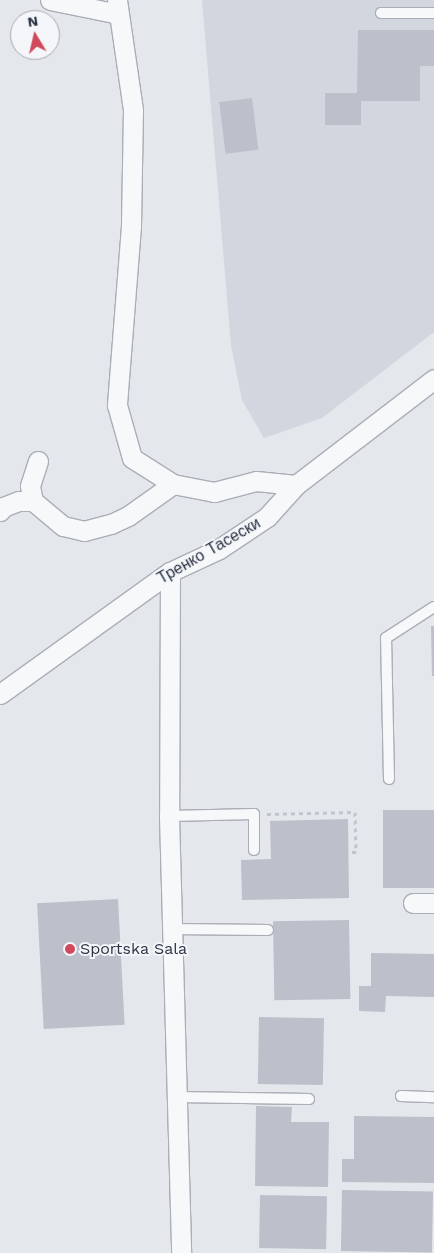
<!DOCTYPE html>
<html>
<head>
<meta charset="utf-8">
<style>
  body { margin:0 }
  #map { position:relative; width:434px; height:1253px; overflow:hidden; background:#e4e7ec; font-family:"Work Sans",sans-serif }
  div>[style] { position:absolute }
  .built>* { inset:0; background:#d2d6de }
  .building>* { inset:0; background:#bbc0ca; transform-origin:0 0 }
  .path>* { height:3px; margin-top:-1.5px; transform-origin:0; background:repeating-linear-gradient(90deg,#c2c5cb 0 4px,transparent 0 8px) }
  .roads { filter:drop-shadow(1px 0 #a9aeb7) drop-shadow(-1px 0 #a9aeb7) drop-shadow(0 1px #a9aeb7) drop-shadow(0 -1px #a9aeb7) }
  .lane>* { height:10px; margin:-5px; padding:0 5px; transform-origin:5px; border-radius:5px; background:#f7f8fa }
  .street>* { height:19px; margin:-9.5px; padding:0 9.5px; transform-origin:9.5px; border-radius:9.5px; background:#f7f8fa }
  .dots>* { width:14px; height:14px; translate:-50% -50%; box-sizing:border-box; border:2px solid #f4f6f9; border-radius:50% }
  span { translate:-50% -50%; white-space:nowrap; text-align:center; line-height:1.15; -webkit-text-stroke:4px #f4f6f9; paint-order:stroke }
  .street-label { font-size:16px; color:#2b3445 }
  .poi-label { font-size:16px; color:#2b3445 }
  .left { translate:0 -50%; text-align:left }
  .north { position:absolute; left:10px; top:10px; width:50px; height:50px; box-sizing:border-box; background:#f4f6f9; border:1px solid #a4a8b1; border-radius:50%; rotate:351deg; font-size:14px; font-weight:700; line-height:20px; text-align:center; color:#2b3445 }
  .north::after { content:''; display:block; margin:auto; width:18px; height:22px; background:#d1495b; clip-path:polygon(50% 0,100% 100%,50% 72%,0 100%) }
</style>
</head>
<body>
<div id="map">
  <div class="built">
    <div style="clip-path:polygon(202px 0,434px 0,434px 332px,322px 418px,264px 438px,242px 400px,231px 345px)"></div>
  </div>
  <div class="building">
    <div style="clip-path:polygon(358px 30px,434px 30px,434px 66px,420px 66px,420px 101px,361px 101px,361px 125px,325px 125px,325px 93px,357px 93px)"></div>
    <div style="left:252px;top:98px;width:52px;height:33px;rotate:83deg"></div>
    <div style="clip-path:polygon(431px 626px,434px 626px,434px 676px,432px 676px)"></div>
    <div style="left:383px;top:810px;width:51px;height:78px"></div>
    <div style="clip-path:polygon(348px 819px,349px 898px,242px 900px,241px 860px,271px 859px,270px 821px)"></div>
    <div style="left:118px;top:899px;width:126px;height:81px;rotate:87deg"></div>
    <div style="left:349px;top:920px;width:79px;height:76px;rotate:89deg"></div>
    <div style="clip-path:polygon(371px 953px,434px 954px,434px 997px,386px 996px,385px 1012px,359px 1011px,359px 986px,371px 986px)"></div>
    <div style="left:259px;top:1017px;width:65px;height:67px;rotate:1deg"></div>
    <div style="clip-path:polygon(256px 1106px,292px 1107px,291px 1122px,329px 1122px,328px 1187px,255px 1186px)"></div>
    <div style="clip-path:polygon(354px 1116px,434px 1117px,434px 1183px,342px 1182px,342px 1159px,354px 1159px)"></div>
    <div style="left:342px;top:1190px;width:91px;height:61px;rotate:1deg"></div>
    <div style="left:260px;top:1195px;width:67px;height:53px;rotate:1deg"></div>
  </div>
  <div class="path">
    <div style="left:267px;top:814px;width:88px;rotate:-1.3deg"></div>
    <div style="left:355px;top:812px;width:40px;rotate:88.6deg"></div>
    <div style="left:356px;top:852px;width:8px;rotate:180deg"></div>
  </div>
  <div class="roads">
    <div class="lane">
      <div style="left:381px;top:13px;width:53px"></div>
      <div style="left:389px;top:779px;width:141px;rotate:-91.2deg"></div>
      <div style="left:386px;top:638px;width:57px;rotate:-32.9deg"></div>
      <div style="left:169px;top:816px;width:85px;rotate:-1.3deg"></div>
      <div style="left:254px;top:814px;width:36px;rotate:90deg"></div>
      <div style="left:172px;top:929px;width:96px;rotate:0.6deg"></div>
      <div style="left:401px;top:1096px;width:33px;rotate:2deg"></div>
      <div style="left:177px;top:1097px;width:132px;rotate:0.9deg"></div>
    </div>
    <div class="street">
      <div style="left:50px;top:0;width:70px;rotate:11.5deg"></div>
      <div style="left:117px;top:0;width:111px;rotate:81.7deg"></div>
      <div style="left:133px;top:110px;width:116px;rotate:91deg"></div>
      <div style="left:131px;top:226px;width:180px;rotate:94.5deg"></div>
      <div style="left:117px;top:405px;width:55px;rotate:74.2deg"></div>
      <div style="left:132px;top:458px;width:49px;rotate:32.4deg"></div>
      <div style="left:173px;top:484px;width:42px;rotate:11deg"></div>
      <div style="left:214px;top:492px;width:43px;rotate:-14.7deg"></div>
      <div style="left:256px;top:481px;width:40px;rotate:5.7deg"></div>
      <div style="left:38px;top:461px;width:26px;rotate:108deg"></div>
      <div style="left:30px;top:486px;width:15px;rotate:79deg"></div>
      <div style="left:33px;top:501px;width:39px;rotate:40deg"></div>
      <div style="left:63px;top:526px;width:22px;rotate:13deg"></div>
      <div style="left:84px;top:531px;width:28px;rotate:-15deg"></div>
      <div style="left:111px;top:524px;width:19px;rotate:-25deg"></div>
      <div style="left:128px;top:516px;width:55px;rotate:-35.4deg"></div>
      <div style="left:0;top:511px;width:5px;rotate:-53deg"></div>
      <div style="left:3px;top:507px;width:17px;rotate:-21deg"></div>
      <div style="left:19px;top:501px;width:14px"></div>
      <div style="left:170px;top:572px;width:244px;rotate:90.2deg"></div>
      <div style="left:169px;top:816px;width:437px;rotate:88.4deg"></div>
      <div style="left:0;top:694px;width:209px;rotate:-35.7deg"></div>
      <div style="left:170px;top:572px;width:54px;rotate:-25.1deg"></div>
      <div style="left:219px;top:549px;width:58px;rotate:-33.7deg"></div>
      <div style="left:267px;top:517px;width:43px;rotate:-47.8deg"></div>
      <div style="left:296px;top:485px;width:174px;rotate:-37.5deg"></div>
      <div style="left:413px;top:903px;width:21px"></div>
    </div>
  </div>
  <div class="dots">
    <div style="left:70px;top:949px;background:#d1495b"></div>
  </div>
  <div class="street-label">
    <span style="left:209px;top:551px;rotate:-30deg">Тренко Тасески</span>
  </div>
  <div class="poi-label">
    <span class="left" style="left:80px;top:949px">Sportska Sala</span>
  </div>
  <div class="north">N</div>
</div>
</body>
</html>
